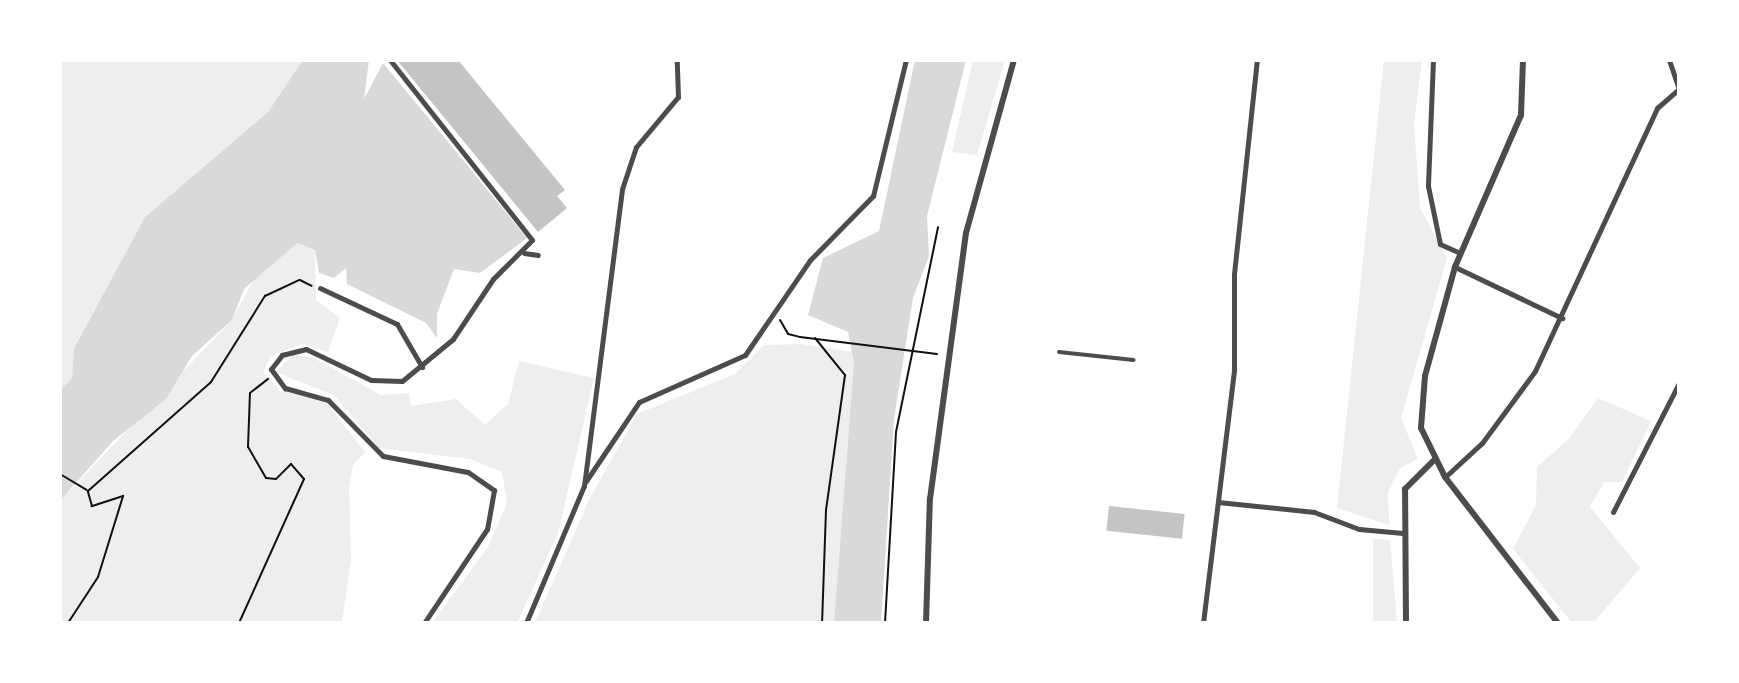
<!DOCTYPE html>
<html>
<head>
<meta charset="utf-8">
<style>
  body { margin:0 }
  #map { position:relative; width:1739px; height:683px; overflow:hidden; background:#fff; font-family:"Alegreya Sans",sans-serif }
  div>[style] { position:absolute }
  .green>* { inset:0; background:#eee }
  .water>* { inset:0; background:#d9d9d9 }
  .building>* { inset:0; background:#c4c4c4; transform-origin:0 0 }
  .path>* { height:2px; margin:-1px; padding:0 1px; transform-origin:1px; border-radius:1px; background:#111 }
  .pedestrian>* { height:4px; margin:-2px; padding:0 2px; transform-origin:2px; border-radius:2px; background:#4c4c4c }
  .minor>* { height:5px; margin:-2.5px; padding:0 2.5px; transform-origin:2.5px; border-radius:2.5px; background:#4c4c4c }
  .tertiary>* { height:6px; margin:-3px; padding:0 3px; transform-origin:3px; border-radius:3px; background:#4c4c4c }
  span { translate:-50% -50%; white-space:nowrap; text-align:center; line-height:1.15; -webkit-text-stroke:7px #fff; paint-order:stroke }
  .frame { position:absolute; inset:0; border:62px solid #fff; pointer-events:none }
</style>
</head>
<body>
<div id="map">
  <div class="green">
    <div style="clip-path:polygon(60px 60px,304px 60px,268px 112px,145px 217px,74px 347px,72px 378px,60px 390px)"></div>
    <div style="clip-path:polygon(973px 60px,1005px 60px,977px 155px,952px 152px)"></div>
    <div style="clip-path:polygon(1384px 60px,1422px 60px,1414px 124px,1420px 208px,1447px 258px,1401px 418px,1418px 459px,1400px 468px,1388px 492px,1389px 525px,1337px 508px)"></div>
    <div style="clip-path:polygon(297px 242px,315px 250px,316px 300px,340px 318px,328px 352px,302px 344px,271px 356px,263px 372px,280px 391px,324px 400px,365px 452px,353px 465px,349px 488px,351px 559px,342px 623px,60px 623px,60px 501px,232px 320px,256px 275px)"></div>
    <div style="clip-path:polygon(801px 344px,852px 352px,854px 362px,834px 623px,535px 623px,589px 500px,637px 414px,735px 374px,764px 345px)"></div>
    <div style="clip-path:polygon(293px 355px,312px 357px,381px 395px,409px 393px,411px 406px,456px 399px,485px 425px,508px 404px,519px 361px,594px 378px,558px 533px,517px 623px,432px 623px,488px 547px,507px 503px,502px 472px,470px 459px,379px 448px,335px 396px,276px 372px)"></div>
    <div style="clip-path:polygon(1598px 398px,1651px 421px,1622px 482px,1604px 482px,1590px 507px,1640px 568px,1593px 623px,1572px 623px,1513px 549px,1536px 505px,1537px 467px,1569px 439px)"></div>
    <div style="clip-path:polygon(1373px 539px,1390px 540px,1397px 623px,1373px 623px)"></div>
  </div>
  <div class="water">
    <div style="clip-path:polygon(303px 60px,369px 60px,364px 99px,383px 63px,527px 238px,480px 273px,454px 269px,437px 314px,437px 338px,426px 323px,347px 284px,346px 268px,334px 278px,319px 273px,315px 250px,297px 243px,244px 289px,232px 320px,192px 356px,166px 399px,113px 441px,60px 501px,60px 390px,72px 378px,74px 348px,145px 217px,268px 112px)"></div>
    <div style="clip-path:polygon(915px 60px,966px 60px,927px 216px,929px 256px,913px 298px,894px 419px,881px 623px,834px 623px,854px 362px,848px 332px,808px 315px,823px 258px,879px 231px)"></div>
  </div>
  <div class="building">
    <div style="clip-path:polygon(397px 60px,458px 60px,565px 190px,557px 196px,567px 208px,538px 232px)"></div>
    <div style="left:1109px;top:506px;width:76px;height:25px;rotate:6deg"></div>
  </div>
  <div class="path">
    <div style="left:780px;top:320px;width:16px;rotate:60deg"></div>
    <div style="left:788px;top:334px;width:12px;rotate:14deg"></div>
    <div style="left:800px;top:337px;width:138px;rotate:7.1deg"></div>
    <div style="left:815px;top:338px;width:48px;rotate:51deg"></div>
    <div style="left:845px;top:375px;width:136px;rotate:98deg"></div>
    <div style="left:826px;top:510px;width:113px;rotate:92deg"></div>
    <div style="left:60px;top:474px;width:31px;rotate:31deg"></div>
    <div style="left:88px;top:491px;width:164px;rotate:-41.5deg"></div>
    <div style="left:211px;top:382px;width:102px;rotate:-57.9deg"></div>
    <div style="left:265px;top:296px;width:38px;rotate:-25deg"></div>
    <div style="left:300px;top:280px;width:13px;rotate:27deg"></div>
    <div style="left:68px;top:623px;width:55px;rotate:-56.9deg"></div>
    <div style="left:98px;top:577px;width:85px;rotate:-72.8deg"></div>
    <div style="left:123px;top:496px;width:33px;rotate:162deg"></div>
    <div style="left:92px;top:506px;width:15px;rotate:-106deg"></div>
    <div style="left:239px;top:623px;width:158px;rotate:-65.7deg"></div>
    <div style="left:304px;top:479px;width:20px;rotate:-131deg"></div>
    <div style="left:291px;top:464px;width:21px;rotate:135deg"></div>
    <div style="left:276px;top:479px;width:10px;rotate:-174deg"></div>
    <div style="left:266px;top:478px;width:36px;rotate:-120deg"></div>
    <div style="left:248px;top:447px;width:54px;rotate:-87.9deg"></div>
    <div style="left:250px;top:393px;width:23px;rotate:-38deg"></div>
    <div style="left:885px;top:623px;width:191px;rotate:-86.7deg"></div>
    <div style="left:896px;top:432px;width:209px;rotate:-78.4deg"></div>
  </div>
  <div class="pedestrian">
    <div style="left:1059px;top:352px;width:75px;rotate:6.1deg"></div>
  </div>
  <div class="minor">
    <div style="left:390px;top:60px;width:229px;rotate:51.7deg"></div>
    <div style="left:532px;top:240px;width:55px;rotate:135deg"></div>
    <div style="left:493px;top:279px;width:72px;rotate:123.7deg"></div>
    <div style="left:453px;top:339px;width:66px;rotate:140.5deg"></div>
    <div style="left:402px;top:381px;width:31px;rotate:-178deg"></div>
    <div style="left:371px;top:380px;width:72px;rotate:-154.5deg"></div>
    <div style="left:306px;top:349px;width:25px;rotate:166deg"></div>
    <div style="left:282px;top:355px;width:18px;rotate:128deg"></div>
    <div style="left:271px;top:369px;width:24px;rotate:54deg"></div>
    <div style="left:285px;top:388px;width:45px;rotate:15.6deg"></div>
    <div style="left:328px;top:400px;width:78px;rotate:45.5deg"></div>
    <div style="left:383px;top:456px;width:86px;rotate:10.7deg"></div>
    <div style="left:468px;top:472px;width:32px;rotate:35deg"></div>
    <div style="left:494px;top:490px;width:40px;rotate:100deg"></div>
    <div style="left:487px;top:529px;width:113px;rotate:123.8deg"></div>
    <div style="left:1433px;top:60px;width:126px;rotate:92.3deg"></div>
    <div style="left:1428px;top:186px;width:59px;rotate:78.3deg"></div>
    <div style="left:1440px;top:244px;width:22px;rotate:24deg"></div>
    <div style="left:1669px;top:60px;width:31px;rotate:71deg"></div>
    <div style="left:524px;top:253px;width:14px;rotate:8deg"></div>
    <div style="left:1455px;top:267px;width:119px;rotate:25.5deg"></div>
    <div style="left:320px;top:288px;width:85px;rotate:25.1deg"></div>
    <div style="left:397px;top:324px;width:50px;rotate:59.8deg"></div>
    <div style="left:1445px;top:477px;width:50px;rotate:-42.6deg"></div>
    <div style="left:1482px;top:443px;width:89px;rotate:-53.6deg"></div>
    <div style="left:1535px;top:371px;width:290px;rotate:-65.1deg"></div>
    <div style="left:1657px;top:108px;width:29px;rotate:-41deg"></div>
    <div style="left:586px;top:481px;width:95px;rotate:-56.1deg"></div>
    <div style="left:639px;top:402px;width:116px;rotate:-23.9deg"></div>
    <div style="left:745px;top:355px;width:115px;rotate:-55.6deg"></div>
    <div style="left:810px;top:260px;width:90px;rotate:-45.5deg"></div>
    <div style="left:873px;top:196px;width:140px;rotate:-76.4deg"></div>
    <div style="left:1218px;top:502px;width:97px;rotate:5.9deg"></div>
    <div style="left:1314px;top:512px;width:48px;rotate:20.7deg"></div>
    <div style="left:1359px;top:529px;width:44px;rotate:5.2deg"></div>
    <div style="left:1613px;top:512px;width:145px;rotate:-62.9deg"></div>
    <div style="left:526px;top:623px;width:149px;rotate:-67.1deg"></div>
    <div style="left:584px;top:486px;width:299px;rotate:-82.7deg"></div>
    <div style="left:622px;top:189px;width:44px;rotate:-71.6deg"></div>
    <div style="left:636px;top:147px;width:65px;rotate:-50deg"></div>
    <div style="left:678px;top:97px;width:37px;rotate:-92deg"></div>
    <div style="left:1203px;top:623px;width:255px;rotate:-83deg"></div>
    <div style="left:1234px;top:370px;width:96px;rotate:-90deg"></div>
    <div style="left:1234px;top:274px;width:215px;rotate:-83.9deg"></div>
  </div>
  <div class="tertiary">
    <div style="left:1523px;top:60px;width:55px;rotate:92.1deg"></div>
    <div style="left:1521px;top:115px;width:166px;rotate:113.5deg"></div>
    <div style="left:1455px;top:267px;width:113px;rotate:105.4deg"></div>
    <div style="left:1425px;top:376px;width:52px;rotate:94.4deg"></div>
    <div style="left:1421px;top:428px;width:55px;rotate:63.9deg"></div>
    <div style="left:1445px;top:477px;width:185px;rotate:52.3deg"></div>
    <div style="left:926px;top:623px;width:124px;rotate:-88.2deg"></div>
    <div style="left:930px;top:499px;width:268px;rotate:-82.3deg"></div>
    <div style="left:966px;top:233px;width:180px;rotate:-74.5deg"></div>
    <div style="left:1406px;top:623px;width:134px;rotate:-90.4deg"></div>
    <div style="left:1405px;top:489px;width:41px;rotate:-45deg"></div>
  </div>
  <div class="frame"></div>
</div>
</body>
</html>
